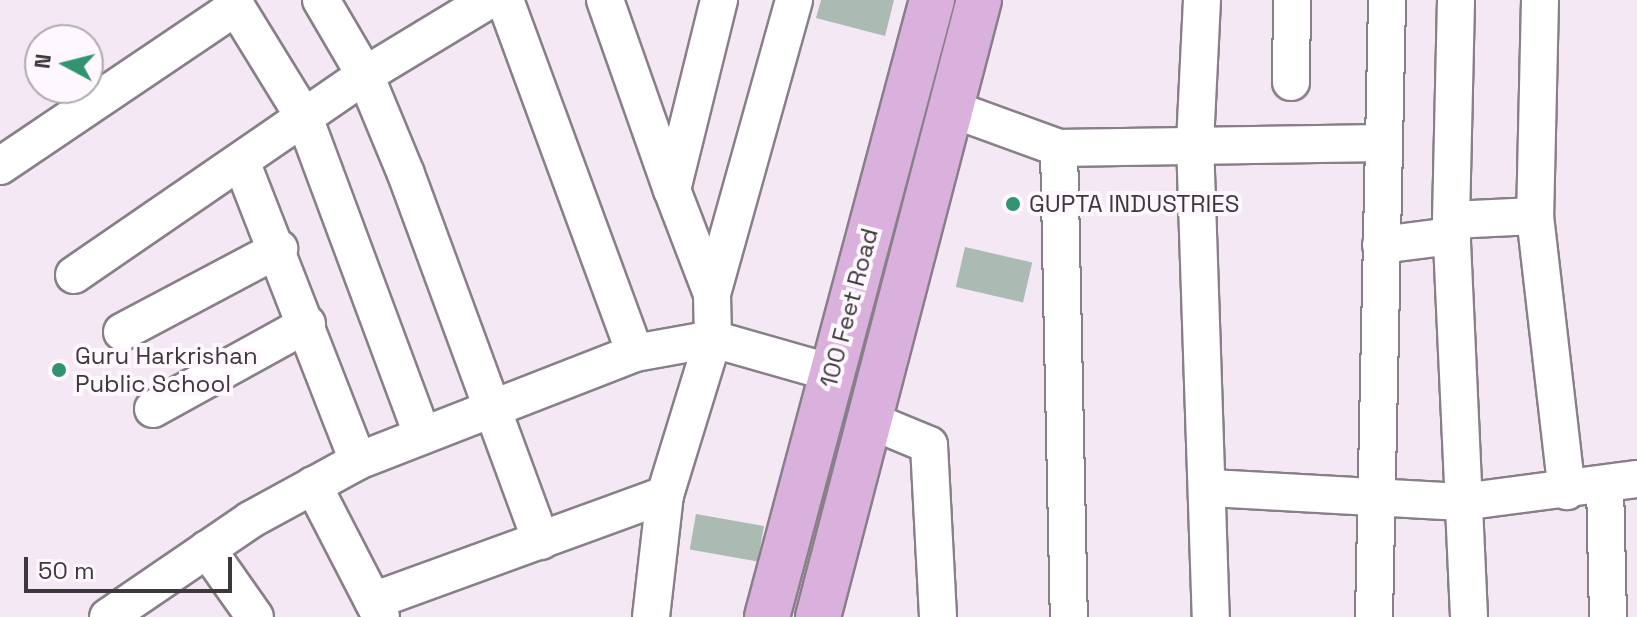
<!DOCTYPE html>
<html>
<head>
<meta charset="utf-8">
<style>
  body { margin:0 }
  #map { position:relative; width:1637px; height:617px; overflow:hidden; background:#f3e8f4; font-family:"Space Grotesk",sans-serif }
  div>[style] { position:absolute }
  .building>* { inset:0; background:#abbab2; transform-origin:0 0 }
  .roads { filter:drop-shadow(2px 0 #897f8a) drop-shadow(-2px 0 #897f8a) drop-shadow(0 2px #897f8a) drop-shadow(0 -2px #897f8a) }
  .minor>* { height:36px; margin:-18px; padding:0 18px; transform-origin:18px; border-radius:18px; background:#fff }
  .major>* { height:44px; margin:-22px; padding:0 22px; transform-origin:22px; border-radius:22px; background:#d9b1dc }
  .dots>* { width:22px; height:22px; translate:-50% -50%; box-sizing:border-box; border:4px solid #fef7fe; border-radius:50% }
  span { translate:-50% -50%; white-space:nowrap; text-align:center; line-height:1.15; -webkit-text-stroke:8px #fef7fe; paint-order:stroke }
  .poi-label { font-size:24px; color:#3c383c }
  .left { translate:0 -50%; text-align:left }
  .street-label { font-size:24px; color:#3c383c }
  .north { position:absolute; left:24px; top:24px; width:80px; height:80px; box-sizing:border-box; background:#fef7fe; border:2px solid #b0abb0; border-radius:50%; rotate:277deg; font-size:22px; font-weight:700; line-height:32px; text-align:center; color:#3c383c }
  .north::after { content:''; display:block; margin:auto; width:28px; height:36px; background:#30946f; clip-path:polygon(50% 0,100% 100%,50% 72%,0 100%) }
  .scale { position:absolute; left:24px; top:557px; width:208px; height:36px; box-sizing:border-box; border:4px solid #3c383c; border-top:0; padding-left:10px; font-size:24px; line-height:28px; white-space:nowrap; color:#3c383c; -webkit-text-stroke:6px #fef7fe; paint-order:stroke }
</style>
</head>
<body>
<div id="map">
  <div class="building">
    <div style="clip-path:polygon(821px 0,894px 0,885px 36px,816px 18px)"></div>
    <div style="left:965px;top:247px;width:69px;height:41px;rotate:13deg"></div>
    <div style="left:696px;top:514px;width:69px;height:36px;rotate:10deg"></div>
  </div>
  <div class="roads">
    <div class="minor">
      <div style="left:232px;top:0;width:137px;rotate:58.4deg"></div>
      <div style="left:304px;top:117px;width:338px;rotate:69.6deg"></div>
      <div style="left:321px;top:0;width:87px;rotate:59.6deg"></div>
      <div style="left:365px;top:75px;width:107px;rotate:67.5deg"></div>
      <div style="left:406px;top:174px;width:391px;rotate:69.8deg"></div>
      <div style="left:505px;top:0;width:376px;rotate:69.8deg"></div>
      <div style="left:605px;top:0;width:201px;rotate:70.6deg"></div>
      <div style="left:1202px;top:0;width:142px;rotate:92.8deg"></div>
      <div style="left:1195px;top:142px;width:475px;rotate:88.1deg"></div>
      <div style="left:1456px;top:0;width:220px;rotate:91.3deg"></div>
      <div style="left:1451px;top:220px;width:397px;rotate:87.4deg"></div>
      <div style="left:1540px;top:0;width:216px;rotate:91.3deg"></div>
      <div style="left:1535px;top:216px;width:277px;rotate:83.4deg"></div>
      <div style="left:1291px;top:82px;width:82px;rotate:-89.3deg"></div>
      <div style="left:952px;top:109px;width:114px;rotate:20deg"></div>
      <div style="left:1059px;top:148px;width:323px;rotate:-0.9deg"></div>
      <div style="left:1059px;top:148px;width:469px;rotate:88.8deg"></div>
      <div style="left:241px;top:161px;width:322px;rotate:68.7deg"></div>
      <div style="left:0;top:166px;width:285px;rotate:-34deg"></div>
      <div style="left:1451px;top:220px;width:84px;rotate:-2.7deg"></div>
      <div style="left:1381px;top:245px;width:72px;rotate:-7.2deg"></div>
      <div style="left:74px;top:275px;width:353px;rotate:-34.5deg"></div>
      <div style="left:365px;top:75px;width:145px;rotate:-31.2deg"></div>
      <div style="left:712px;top:294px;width:111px;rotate:-111deg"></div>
      <div style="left:672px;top:190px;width:196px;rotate:-76.1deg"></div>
      <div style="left:122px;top:332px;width:178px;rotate:-27.9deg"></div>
      <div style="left:153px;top:409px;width:176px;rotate:-28.9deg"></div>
      <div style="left:869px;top:420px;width:65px;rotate:22.6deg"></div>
      <div style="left:929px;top:445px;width:172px;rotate:87deg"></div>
      <div style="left:313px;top:485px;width:148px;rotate:62.7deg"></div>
      <div style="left:1605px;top:485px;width:132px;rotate:88.7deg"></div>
      <div style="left:1211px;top:488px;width:251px;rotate:3.2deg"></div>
      <div style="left:1462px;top:502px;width:177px;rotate:-7.5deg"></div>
      <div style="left:207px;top:549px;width:83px;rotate:54.8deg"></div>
      <div style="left:373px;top:601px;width:311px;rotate:-20deg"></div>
      <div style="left:108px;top:617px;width:172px;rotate:-34.3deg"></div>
      <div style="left:250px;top:520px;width:123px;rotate:-28.6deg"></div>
      <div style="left:358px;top:461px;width:297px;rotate:-21.3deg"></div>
      <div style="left:635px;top:353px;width:79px;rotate:-10.2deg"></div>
      <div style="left:713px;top:339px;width:124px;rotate:15.9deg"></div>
      <div style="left:651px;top:617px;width:123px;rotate:-83.5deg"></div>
      <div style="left:665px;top:495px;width:163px;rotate:-72.9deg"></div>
      <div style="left:713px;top:339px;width:45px;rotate:-91.3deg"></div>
      <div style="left:712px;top:294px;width:305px;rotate:-74.4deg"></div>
      <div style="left:1374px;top:617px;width:617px;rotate:-88.79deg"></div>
    </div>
    <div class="major">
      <div style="left:767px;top:617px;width:639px;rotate:-75.03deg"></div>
      <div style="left:818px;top:617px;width:638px;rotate:-75.38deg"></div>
    </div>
  </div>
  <div class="dots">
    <div style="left:1013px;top:204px;background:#30946f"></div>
    <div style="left:59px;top:370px;background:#30946f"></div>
  </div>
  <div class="poi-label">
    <span class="left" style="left:1029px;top:204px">GUPTA INDUSTRIES</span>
    <span class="left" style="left:75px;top:370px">Guru Harkrishan<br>Public School</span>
  </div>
  <div class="street-label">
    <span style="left:849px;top:308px;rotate:-75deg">100 Feet Road</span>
  </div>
  <div class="north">N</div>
  <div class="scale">50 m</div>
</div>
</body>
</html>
